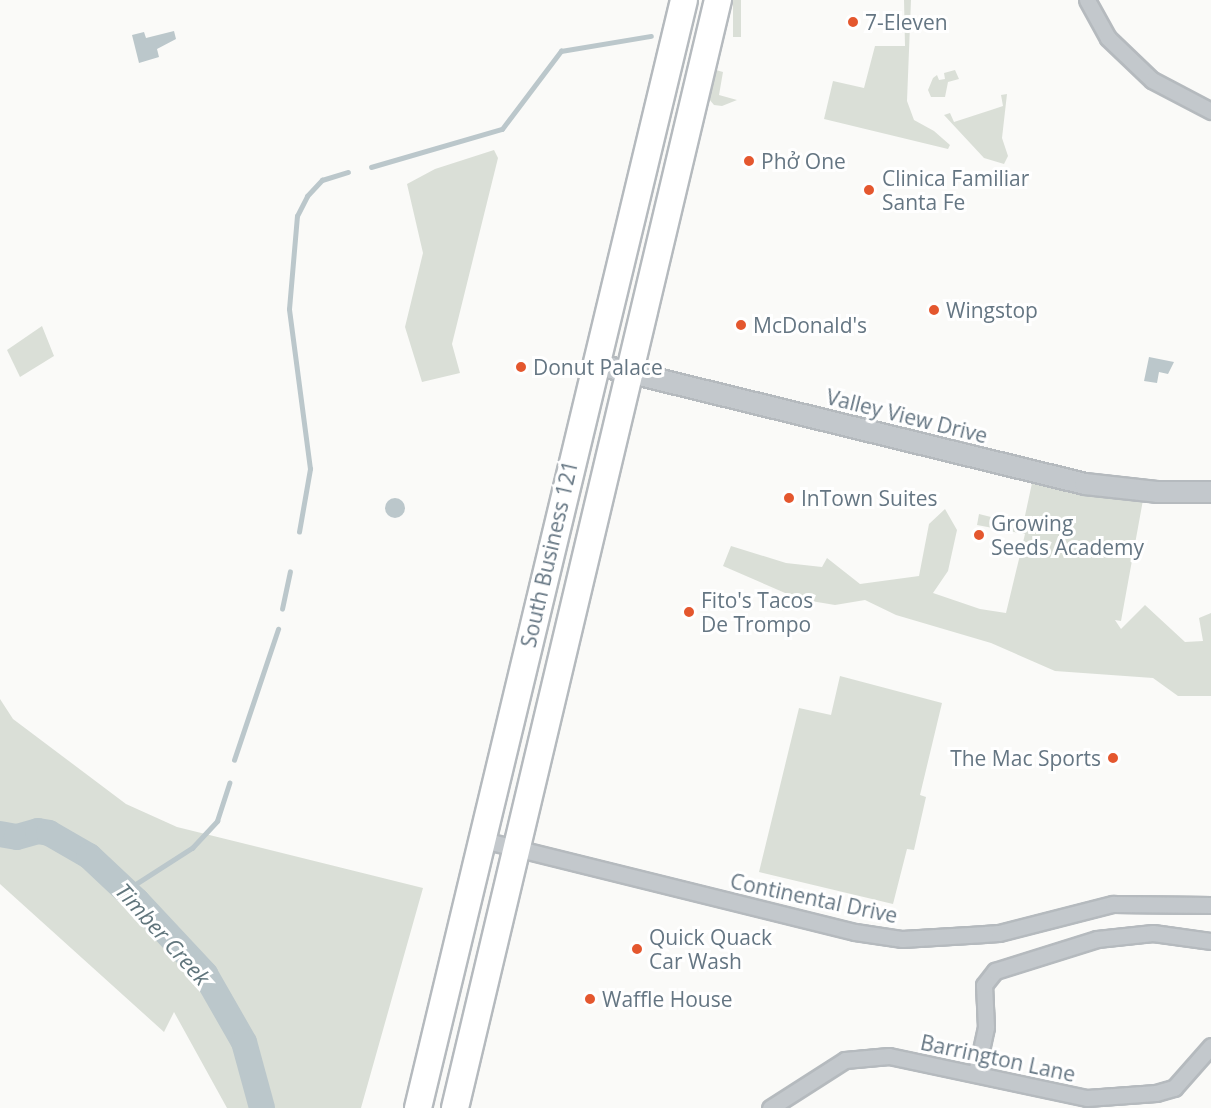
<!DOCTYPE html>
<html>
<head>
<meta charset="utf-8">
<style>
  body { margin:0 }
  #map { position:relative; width:1211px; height:1108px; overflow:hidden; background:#fafaf8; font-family:"Open Sans",sans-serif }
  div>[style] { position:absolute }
  .green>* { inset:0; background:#dadfd7; transform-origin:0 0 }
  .water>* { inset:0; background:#bbc7cb }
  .round { border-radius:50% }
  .stream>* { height:4.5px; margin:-2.25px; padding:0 2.25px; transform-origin:2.25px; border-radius:2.25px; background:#bbc7cb }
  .river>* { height:26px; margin:-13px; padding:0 13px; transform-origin:13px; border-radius:13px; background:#bbc7cb }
  .roads { filter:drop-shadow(2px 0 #b5babe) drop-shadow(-2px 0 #b5babe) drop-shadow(0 2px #b5babe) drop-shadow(0 -2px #b5babe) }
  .minor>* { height:15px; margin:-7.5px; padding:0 7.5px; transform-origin:7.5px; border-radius:7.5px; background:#c3c8cc }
  .tertiary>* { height:20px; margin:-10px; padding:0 10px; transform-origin:10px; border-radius:10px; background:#c3c8cc }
  .primary>* { height:26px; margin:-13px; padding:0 13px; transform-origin:13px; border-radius:13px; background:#fff }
  .dots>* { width:16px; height:16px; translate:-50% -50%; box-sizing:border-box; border:3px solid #fff; border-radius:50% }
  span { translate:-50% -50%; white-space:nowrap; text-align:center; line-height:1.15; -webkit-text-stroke:6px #fff; paint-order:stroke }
  .poi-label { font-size:21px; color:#657683 }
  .left { translate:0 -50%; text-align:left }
  .right { translate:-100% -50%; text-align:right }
  .street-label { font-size:21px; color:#657683 }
  .water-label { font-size:22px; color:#60757c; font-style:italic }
</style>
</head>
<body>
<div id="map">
  <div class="green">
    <div style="left:733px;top:0;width:8px;height:37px"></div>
    <div style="clip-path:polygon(904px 0,911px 0,907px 101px,914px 120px,934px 131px,950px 145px,948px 149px,824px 119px,833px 81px,864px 88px,875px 46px,905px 46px)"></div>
    <div style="clip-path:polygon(716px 70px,723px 72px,719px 95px,737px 100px,722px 106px,714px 105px,709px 99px)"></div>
    <div style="clip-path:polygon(955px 70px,959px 79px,948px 82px,945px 97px,931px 97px,928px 90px,933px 78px,937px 75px,939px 80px,945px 79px,944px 73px)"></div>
    <div style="clip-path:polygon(1007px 94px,1002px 138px,1008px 156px,1004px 164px,984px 158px,944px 115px,950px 113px,954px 122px,991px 110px,1003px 106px,1001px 95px)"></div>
    <div style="clip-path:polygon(494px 150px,498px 158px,452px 344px,460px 373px,422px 382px,405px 327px,423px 253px,407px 184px,435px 169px)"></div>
    <div style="clip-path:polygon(42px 326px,54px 356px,20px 377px,7px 350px)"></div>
    <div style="clip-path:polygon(1037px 482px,1143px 500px,1121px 621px,1115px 620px,1121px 629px,1145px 605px,1185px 642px,1203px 641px,1199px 618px,1211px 613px,1211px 696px,1178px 696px,1153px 678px,1055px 671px,991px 643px,896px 615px,865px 600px,835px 605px,799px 599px,723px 566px,731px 546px,786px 563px,822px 567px,827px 558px,860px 584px,919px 576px,929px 524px,945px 509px,957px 530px,948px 571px,933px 593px,980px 609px,1006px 613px,1025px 534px,977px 525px,979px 514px,1023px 525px,1032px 483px)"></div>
    <div style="clip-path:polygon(840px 676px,942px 703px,920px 795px,926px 797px,914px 850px,907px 849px,893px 904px,759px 872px,799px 708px,831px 715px)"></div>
    <div style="clip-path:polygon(0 699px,13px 719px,126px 804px,177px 827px,423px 888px,361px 1108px,227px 1108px,174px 1012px,164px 1032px,0 884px)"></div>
  </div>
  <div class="water">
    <div style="clip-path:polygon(174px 31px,176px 39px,157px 49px,159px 57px,139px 63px,132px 35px,144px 32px,146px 38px)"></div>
    <div style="clip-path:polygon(1149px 357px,1174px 362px,1168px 374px,1159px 372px,1157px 383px,1144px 381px)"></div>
    <div class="round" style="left:385px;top:498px;width:20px;height:20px"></div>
  </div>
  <div class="stream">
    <div style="left:371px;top:167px;width:136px;rotate:-16.2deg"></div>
    <div style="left:502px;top:129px;width:98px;rotate:-52.9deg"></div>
    <div style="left:561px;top:51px;width:91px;rotate:-9.5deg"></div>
    <div style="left:299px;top:532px;width:64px;rotate:-80.1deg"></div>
    <div style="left:310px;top:469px;width:161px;rotate:-97.5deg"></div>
    <div style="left:289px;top:309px;width:93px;rotate:-85.1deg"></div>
    <div style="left:297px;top:216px;width:22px;rotate:-63deg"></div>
    <div style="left:307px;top:196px;width:22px;rotate:-47deg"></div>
    <div style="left:322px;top:180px;width:27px;rotate:-17deg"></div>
    <div style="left:282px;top:609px;width:38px;rotate:-78deg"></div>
    <div style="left:234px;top:760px;width:138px;rotate:-71.4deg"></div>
    <div style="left:125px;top:891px;width:80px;rotate:-32.7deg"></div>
    <div style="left:192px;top:848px;width:37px;rotate:-47deg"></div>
    <div style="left:217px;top:821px;width:40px;rotate:-72deg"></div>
  </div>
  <div class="river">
    <div style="left:0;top:834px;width:17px;rotate:10deg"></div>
    <div style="left:17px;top:837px;width:22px;rotate:-16deg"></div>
    <div style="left:38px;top:831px;width:11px;rotate:10deg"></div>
    <div style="left:49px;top:833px;width:46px;rotate:29.9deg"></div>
    <div style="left:89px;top:856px;width:66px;rotate:43.2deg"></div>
    <div style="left:137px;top:901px;width:100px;rotate:47deg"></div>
    <div style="left:205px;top:974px;width:78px;rotate:60.2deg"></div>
    <div style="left:244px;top:1042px;width:68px;rotate:74.7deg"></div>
  </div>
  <div class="roads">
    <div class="minor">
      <div style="left:1087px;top:0;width:43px;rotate:61.1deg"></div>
      <div style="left:1108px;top:38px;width:61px;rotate:43.7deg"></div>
      <div style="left:1152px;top:80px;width:67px;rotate:27.7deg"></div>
      <div style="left:483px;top:840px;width:383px;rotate:13.9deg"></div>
      <div style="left:855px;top:932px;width:48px;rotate:8.5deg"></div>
      <div style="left:902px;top:939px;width:97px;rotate:-3.5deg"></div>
      <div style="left:999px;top:933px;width:118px;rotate:-14.3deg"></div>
      <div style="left:1113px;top:904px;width:98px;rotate:0.6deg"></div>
      <div style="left:976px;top:1073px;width:47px;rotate:-77.7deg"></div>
      <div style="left:986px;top:1027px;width:42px;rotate:-92.7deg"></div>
      <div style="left:984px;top:985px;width:18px;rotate:-52deg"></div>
      <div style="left:995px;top:971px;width:107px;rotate:-17.4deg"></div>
      <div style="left:1097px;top:939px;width:56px;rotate:-6.1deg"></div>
      <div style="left:1153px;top:933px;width:59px;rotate:7.9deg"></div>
      <div style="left:770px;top:1108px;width:89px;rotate:-32.6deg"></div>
      <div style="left:845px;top:1060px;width:44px;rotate:-5.2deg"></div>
      <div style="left:889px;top:1056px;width:202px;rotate:12deg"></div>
      <div style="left:1087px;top:1098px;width:69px;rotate:-4.1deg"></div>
      <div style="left:1156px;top:1093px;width:19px;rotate:-16deg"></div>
      <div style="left:1174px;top:1088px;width:56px;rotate:-48.6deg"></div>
    </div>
    <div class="tertiary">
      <div style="left:595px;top:364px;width:504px;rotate:13.76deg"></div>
      <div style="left:1085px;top:484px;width:72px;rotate:6.3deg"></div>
      <div style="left:1157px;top:492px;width:54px"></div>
    </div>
    <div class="primary">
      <div style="left:418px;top:1108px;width:1139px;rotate:-76.5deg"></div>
      <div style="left:455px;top:1108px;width:1139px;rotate:-76.65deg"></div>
    </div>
  </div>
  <div class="dots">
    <div style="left:853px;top:22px;background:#e4572e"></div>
    <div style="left:749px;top:161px;background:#e4572e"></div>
    <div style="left:869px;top:190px;background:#e4572e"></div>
    <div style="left:934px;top:310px;background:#e4572e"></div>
    <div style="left:741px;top:325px;background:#e4572e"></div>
    <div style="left:521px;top:367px;background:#e4572e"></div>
    <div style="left:789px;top:498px;background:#e4572e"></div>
    <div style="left:979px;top:535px;background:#e4572e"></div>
    <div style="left:689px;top:612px;background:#e4572e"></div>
    <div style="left:1113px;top:758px;background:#e4572e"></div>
    <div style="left:637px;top:949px;background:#e4572e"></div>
    <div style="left:590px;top:999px;background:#e4572e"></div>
  </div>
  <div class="poi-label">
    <span class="left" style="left:865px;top:22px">7-Eleven</span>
    <span class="left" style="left:761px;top:161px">Phở One</span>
    <span class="left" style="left:882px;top:190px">Clinica Familiar<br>Santa Fe</span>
    <span class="left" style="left:946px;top:310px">Wingstop</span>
    <span class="left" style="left:753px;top:325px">McDonald's</span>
    <span class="left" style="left:533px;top:367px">Donut Palace</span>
    <span class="left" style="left:801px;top:498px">InTown Suites</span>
    <span class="left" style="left:991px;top:535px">Growing<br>Seeds Academy</span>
    <span class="left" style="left:701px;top:612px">Fito's Tacos<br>De Trompo</span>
    <span class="right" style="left:1101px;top:758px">The Mac Sports</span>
    <span class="left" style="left:649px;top:949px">Quick Quack<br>Car Wash</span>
    <span class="left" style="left:602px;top:999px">Waffle House</span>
  </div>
  <div class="street-label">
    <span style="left:907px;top:416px;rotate:14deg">Valley View Drive</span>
    <span style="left:549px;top:554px;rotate:-77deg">South Business 121</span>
    <span style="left:814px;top:898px;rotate:12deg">Continental Drive</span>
    <span style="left:998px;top:1058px;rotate:12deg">Barrington Lane</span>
  </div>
  <div class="water-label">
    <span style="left:163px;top:934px;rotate:48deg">Timber Creek</span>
  </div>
</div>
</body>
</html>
